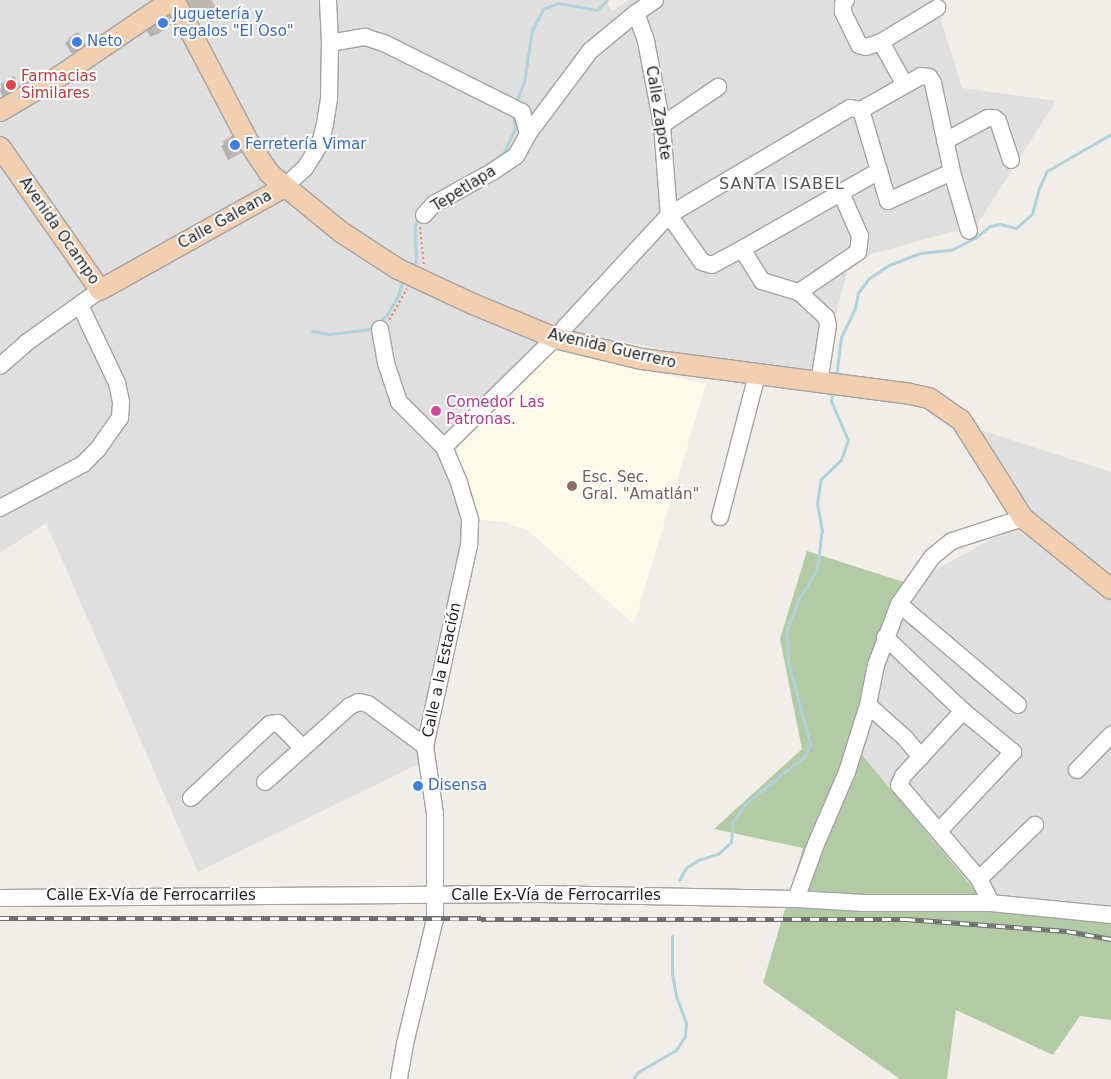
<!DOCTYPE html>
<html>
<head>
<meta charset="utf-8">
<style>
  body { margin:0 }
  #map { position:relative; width:1111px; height:1079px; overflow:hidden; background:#f1eeea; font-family:"DejaVu Sans",sans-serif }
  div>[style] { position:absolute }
  .residential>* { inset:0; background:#e0dfdf }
  .education>* { inset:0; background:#fcfae8 }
  .forest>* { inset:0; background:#b2cba4 }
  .shadow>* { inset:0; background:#0003 }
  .stream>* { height:3px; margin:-1.5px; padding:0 1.5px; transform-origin:1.5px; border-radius:1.5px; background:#b0d2d8 }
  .building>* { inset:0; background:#beb7b3; transform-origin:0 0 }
  .path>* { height:2px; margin-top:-1px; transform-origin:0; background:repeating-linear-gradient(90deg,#e98683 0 2.5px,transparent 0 5px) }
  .roads { filter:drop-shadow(1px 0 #a3a3a3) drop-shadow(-1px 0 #a3a3a3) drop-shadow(0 1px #a3a3a3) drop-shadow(0 -1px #a3a3a3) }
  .minor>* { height:16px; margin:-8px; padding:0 8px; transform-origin:8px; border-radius:8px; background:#fff }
  .major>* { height:20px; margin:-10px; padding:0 10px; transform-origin:10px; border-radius:10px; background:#f1cfaf }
  .rail>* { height:5px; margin-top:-2.5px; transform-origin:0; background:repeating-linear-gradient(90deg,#fff 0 9px,#707070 0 18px); box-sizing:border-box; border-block:1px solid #707070 }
  .dots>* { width:14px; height:14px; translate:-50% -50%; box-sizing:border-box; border:2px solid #fff; border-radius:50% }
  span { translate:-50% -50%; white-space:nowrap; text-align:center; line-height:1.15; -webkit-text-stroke:4px #fff; paint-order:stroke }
  .shop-label { font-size:15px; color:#366cbe }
  .left { translate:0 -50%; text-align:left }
  .health-label { font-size:15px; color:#be3a42 }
  .street-label { font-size:15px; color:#222 }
  .hotel-label { font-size:15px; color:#b23c85 }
  .education-label { font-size:15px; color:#785e54 }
  .neighbourhood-label { font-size:16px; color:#555; letter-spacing:1px }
</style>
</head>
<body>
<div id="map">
  <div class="residential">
    <div style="clip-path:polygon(0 0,606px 0,612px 11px,629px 0,935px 0,962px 88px,1056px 101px,977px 225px,871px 254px,847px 272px,819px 380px,564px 330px,445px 436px,470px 539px,434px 756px,198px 872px,46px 523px,0 553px)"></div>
    <div style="clip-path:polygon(968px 426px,1111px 472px,1111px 918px,977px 893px,858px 750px,910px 584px,1035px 515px)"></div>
  </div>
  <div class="education">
    <div style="clip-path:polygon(554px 348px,706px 384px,634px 624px,527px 530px,504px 522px,480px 520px,457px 453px,462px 436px)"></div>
  </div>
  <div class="forest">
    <div style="clip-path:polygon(807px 551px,910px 584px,858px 750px,977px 893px,1111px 918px,1111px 1020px,1080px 1016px,1053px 1055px,956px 1010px,947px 1079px,900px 1079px,763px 983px,803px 848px,714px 829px,802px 749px,780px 639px)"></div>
  </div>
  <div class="shadow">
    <div style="clip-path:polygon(187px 0,211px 0,214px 13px,204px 21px)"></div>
    <div style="clip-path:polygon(172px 24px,151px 37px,146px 30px,150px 26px)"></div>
    <div style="clip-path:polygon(69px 40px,85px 45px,72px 54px,65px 43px)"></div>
    <div style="clip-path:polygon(2px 84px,19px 87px,3px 97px,0 91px)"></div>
    <div style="clip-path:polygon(238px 134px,243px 152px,228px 160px,221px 146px)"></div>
  </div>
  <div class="stream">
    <div style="left:515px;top:104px;width:24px;rotate:-68deg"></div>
    <div style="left:524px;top:82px;width:53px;rotate:-81.3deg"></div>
    <div style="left:532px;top:30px;width:24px;rotate:-62deg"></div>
    <div style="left:543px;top:9px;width:16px;rotate:-22deg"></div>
    <div style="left:558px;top:3px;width:40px;rotate:10deg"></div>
    <div style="left:597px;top:10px;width:14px;rotate:-45deg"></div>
    <div style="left:483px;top:168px;width:26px;rotate:-37deg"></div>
    <div style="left:504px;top:152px;width:26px;rotate:-65deg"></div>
    <div style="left:515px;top:128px;width:13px;rotate:-99deg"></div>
    <div style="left:412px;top:267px;width:7px;rotate:-56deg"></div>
    <div style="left:416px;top:261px;width:35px;rotate:-92deg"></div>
    <div style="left:415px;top:226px;width:9px;rotate:-72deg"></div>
    <div style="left:312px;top:331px;width:17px;rotate:10deg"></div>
    <div style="left:329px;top:334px;width:42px;rotate:-6.8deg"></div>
    <div style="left:371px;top:329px;width:23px;rotate:-43deg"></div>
    <div style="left:388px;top:313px;width:20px;rotate:-60deg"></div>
    <div style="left:398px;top:296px;width:17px;rotate:-73deg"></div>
    <div style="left:836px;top:377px;width:40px;rotate:-82.9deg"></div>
    <div style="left:841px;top:337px;width:32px;rotate:-64deg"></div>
    <div style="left:855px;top:308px;width:15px;rotate:-79deg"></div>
    <div style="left:858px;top:293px;width:17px;rotate:-54deg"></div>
    <div style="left:868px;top:279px;width:25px;rotate:-34deg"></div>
    <div style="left:889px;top:265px;width:34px;rotate:-21deg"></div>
    <div style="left:921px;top:253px;width:30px;rotate:-6deg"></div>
    <div style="left:951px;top:250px;width:27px;rotate:-27deg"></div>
    <div style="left:975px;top:238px;width:19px;rotate:-39deg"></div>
    <div style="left:990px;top:226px;width:10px;rotate:-11deg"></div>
    <div style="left:1000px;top:224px;width:16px;rotate:14deg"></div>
    <div style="left:1016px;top:228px;width:21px;rotate:-41deg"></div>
    <div style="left:1032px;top:214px;width:27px;rotate:-75deg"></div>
    <div style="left:1039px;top:188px;width:19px;rotate:-65deg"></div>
    <div style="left:1047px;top:171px;width:74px;rotate:-30deg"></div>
    <div style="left:679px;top:880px;width:14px;rotate:-60deg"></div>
    <div style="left:686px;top:868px;width:14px;rotate:-34deg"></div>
    <div style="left:698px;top:860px;width:21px;rotate:-17deg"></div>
    <div style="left:718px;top:854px;width:18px;rotate:-43deg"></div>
    <div style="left:731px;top:842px;width:21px;rotate:-85deg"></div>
    <div style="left:733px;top:821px;width:22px;rotate:-54deg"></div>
    <div style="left:746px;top:803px;width:74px;rotate:-38.4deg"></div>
    <div style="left:804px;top:757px;width:14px;rotate:-65deg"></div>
    <div style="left:810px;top:744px;width:85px;rotate:-105deg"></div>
    <div style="left:788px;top:662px;width:33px;rotate:-92deg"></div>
    <div style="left:787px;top:629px;width:31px;rotate:-69deg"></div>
    <div style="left:798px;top:600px;width:36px;rotate:-58deg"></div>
    <div style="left:817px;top:569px;width:38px;rotate:-83deg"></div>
    <div style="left:822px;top:531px;width:28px;rotate:-100deg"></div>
    <div style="left:817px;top:503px;width:24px;rotate:-81deg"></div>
    <div style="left:821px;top:479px;width:28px;rotate:-44deg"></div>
    <div style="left:841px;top:460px;width:21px;rotate:-71deg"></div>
    <div style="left:848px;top:440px;width:43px;rotate:-113.6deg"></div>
    <div style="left:831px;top:401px;width:10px;rotate:-79deg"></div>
    <div style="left:633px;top:1079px;width:9px;rotate:-54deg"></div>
    <div style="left:638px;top:1072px;width:44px;rotate:-30.1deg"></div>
    <div style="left:676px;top:1050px;width:17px;rotate:-57deg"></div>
    <div style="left:685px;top:1036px;width:13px;rotate:-86deg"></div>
    <div style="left:686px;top:1023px;width:29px;rotate:-110deg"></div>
    <div style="left:676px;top:996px;width:22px;rotate:-100deg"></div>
    <div style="left:672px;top:974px;width:38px;rotate:-90deg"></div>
  </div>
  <div class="building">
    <div style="clip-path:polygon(186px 0,211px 0,219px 10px,208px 18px,203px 13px,193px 20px,183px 2px)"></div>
    <div style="left:170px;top:11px;width:12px;height:25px;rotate:55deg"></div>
    <div style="left:78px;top:32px;width:15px;height:12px;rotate:58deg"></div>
    <div style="left:14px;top:76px;width:13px;height:15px;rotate:61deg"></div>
    <div style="left:238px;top:132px;width:19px;height:18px;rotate:58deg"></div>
  </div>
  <div class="path">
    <div style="left:420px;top:227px;width:38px;rotate:84deg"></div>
    <div style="left:389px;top:320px;width:36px;rotate:-60deg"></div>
  </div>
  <div class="roads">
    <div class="minor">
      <div style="left:846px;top:0;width:5px;rotate:127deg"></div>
      <div style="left:843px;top:4px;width:8px;rotate:90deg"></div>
      <div style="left:843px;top:12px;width:37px;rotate:64deg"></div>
      <div style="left:859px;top:45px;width:7px;rotate:16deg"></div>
      <div style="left:866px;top:47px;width:16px;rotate:-18deg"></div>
      <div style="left:881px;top:42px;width:66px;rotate:-31.3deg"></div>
      <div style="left:636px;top:13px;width:30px;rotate:70deg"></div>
      <div style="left:646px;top:41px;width:86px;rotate:79.2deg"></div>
      <div style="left:662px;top:125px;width:90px;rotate:85.6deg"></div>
      <div style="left:669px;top:215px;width:57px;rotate:54.9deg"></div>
      <div style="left:702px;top:262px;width:10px;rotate:17deg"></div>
      <div style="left:712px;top:265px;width:34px;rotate:-28deg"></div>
      <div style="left:742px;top:249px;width:158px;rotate:-29.7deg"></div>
      <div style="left:881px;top:42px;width:49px;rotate:60.8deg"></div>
      <div style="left:330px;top:43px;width:36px;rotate:-10deg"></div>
      <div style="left:365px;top:37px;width:20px;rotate:18deg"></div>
      <div style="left:384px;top:43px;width:154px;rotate:26.6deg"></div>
      <div style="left:522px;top:112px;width:23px;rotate:75deg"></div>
      <div style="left:861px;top:110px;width:95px;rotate:73.5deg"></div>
      <div style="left:888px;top:201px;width:70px;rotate:-24.4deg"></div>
      <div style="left:662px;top:125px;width:68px;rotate:-34.2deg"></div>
      <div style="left:945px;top:141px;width:49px;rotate:-28.1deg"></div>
      <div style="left:988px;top:118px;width:6px"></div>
      <div style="left:994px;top:118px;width:5px;rotate:37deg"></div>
      <div style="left:998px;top:121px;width:41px;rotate:71.6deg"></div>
      <div style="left:284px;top:187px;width:28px;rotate:-42deg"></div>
      <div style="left:305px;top:168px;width:28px;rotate:-58deg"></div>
      <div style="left:320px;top:144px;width:21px;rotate:-76deg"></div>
      <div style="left:325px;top:124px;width:25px;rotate:-81deg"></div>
      <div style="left:329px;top:99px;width:56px;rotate:-89deg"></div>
      <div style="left:330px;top:43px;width:43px;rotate:-92.7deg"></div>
      <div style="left:424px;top:215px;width:15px;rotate:-48deg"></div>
      <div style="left:434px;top:204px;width:66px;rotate:-28.9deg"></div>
      <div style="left:492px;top:172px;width:29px;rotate:-34deg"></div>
      <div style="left:516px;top:156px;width:25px;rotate:-61deg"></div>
      <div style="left:528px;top:134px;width:104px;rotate:-53.2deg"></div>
      <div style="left:590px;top:51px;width:60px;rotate:-39.6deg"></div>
      <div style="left:636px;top:13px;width:23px;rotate:-34deg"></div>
      <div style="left:742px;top:249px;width:38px;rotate:58deg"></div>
      <div style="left:762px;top:281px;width:39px;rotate:17deg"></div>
      <div style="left:799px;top:292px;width:37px;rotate:43deg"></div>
      <div style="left:826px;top:317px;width:8px;rotate:76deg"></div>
      <div style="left:828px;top:325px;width:59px;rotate:98.8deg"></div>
      <div style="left:799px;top:292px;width:71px;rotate:-34.1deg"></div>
      <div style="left:858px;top:252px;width:16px;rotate:-83deg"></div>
      <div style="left:860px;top:236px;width:47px;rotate:-113.8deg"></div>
      <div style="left:380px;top:329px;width:35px;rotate:80deg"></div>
      <div style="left:386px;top:363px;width:41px;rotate:71.6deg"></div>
      <div style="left:399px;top:402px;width:64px;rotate:45deg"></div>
      <div style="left:444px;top:447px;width:39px;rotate:67deg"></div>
      <div style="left:459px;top:483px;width:39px;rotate:73deg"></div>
      <div style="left:470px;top:520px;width:25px;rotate:92deg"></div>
      <div style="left:469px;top:545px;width:206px;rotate:102.3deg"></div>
      <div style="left:425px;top:746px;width:69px;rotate:81.6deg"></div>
      <div style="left:435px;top:814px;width:105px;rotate:90deg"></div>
      <div style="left:435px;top:919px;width:129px;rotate:103.5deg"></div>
      <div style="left:405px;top:1044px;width:36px;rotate:100deg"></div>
      <div style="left:0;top:366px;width:35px;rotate:-41deg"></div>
      <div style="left:26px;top:343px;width:91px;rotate:-35.6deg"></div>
      <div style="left:444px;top:447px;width:156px;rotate:-44.5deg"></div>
      <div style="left:555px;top:338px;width:168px;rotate:-47.2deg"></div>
      <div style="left:669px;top:215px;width:210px;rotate:-30.6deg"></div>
      <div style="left:850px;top:108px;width:11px;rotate:10deg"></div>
      <div style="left:861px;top:110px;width:69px;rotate:-29.5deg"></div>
      <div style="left:921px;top:76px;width:8px;rotate:7deg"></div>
      <div style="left:929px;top:77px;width:7px;rotate:56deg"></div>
      <div style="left:933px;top:83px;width:91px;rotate:77.9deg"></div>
      <div style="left:952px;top:172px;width:61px;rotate:73.9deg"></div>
      <div style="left:0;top:508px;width:94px;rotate:-27.9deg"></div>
      <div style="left:83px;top:464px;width:21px;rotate:-45deg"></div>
      <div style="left:98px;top:449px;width:38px;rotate:-55deg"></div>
      <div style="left:120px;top:418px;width:16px;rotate:-86deg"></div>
      <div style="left:121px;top:402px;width:19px;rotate:-102deg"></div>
      <div style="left:117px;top:383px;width:86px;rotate:-115.4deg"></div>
      <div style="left:720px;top:517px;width:147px;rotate:-75.4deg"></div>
      <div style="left:899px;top:604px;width:156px;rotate:40.3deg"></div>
      <div style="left:885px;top:637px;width:108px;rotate:43.5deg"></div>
      <div style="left:963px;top:711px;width:65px;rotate:39.4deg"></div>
      <div style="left:1013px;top:752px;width:108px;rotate:133.1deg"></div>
      <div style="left:868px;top:705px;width:50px;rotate:41.7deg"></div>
      <div style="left:905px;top:738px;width:25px;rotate:50deg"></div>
      <div style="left:963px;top:711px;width:88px;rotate:132.7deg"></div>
      <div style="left:903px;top:776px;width:10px;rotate:114deg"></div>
      <div style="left:899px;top:785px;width:123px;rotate:49.6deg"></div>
      <div style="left:979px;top:879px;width:27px;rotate:63deg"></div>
      <div style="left:1077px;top:770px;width:49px;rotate:-45.8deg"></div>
      <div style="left:265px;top:782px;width:114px;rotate:-41.8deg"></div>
      <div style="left:350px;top:706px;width:10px;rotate:-24deg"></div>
      <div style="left:359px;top:702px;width:9px;rotate:13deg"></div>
      <div style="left:368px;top:704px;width:71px;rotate:36.4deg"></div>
      <div style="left:191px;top:798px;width:108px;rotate:-43.1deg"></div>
      <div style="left:270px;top:724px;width:8px;rotate:-7deg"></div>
      <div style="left:278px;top:723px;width:35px;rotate:45deg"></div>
      <div style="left:979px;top:879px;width:78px;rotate:-44deg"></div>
      <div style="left:0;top:898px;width:540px;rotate:-0.42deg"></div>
      <div style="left:540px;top:894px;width:256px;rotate:1.1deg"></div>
      <div style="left:796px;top:899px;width:68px;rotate:3.4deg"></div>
      <div style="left:864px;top:903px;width:127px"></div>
      <div style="left:991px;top:903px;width:121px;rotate:5.7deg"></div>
      <div style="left:796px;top:899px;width:59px;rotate:-70deg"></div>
      <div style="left:816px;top:844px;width:78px;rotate:-66.7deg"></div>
      <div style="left:847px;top:772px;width:70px;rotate:-72.6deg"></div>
      <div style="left:868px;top:705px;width:41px;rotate:-78.7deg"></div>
      <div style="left:876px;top:665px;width:65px;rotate:-69.3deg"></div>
      <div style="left:899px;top:604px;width:57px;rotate:-54.9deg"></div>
      <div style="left:932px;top:557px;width:26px;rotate:-39deg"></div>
      <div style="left:952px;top:541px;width:75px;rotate:-17.9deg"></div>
    </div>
    <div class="major">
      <div style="left:174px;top:0;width:161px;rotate:62.3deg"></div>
      <div style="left:249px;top:143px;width:36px;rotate:56deg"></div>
      <div style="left:269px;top:173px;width:93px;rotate:39.3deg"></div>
      <div style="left:341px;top:232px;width:68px;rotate:33deg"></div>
      <div style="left:398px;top:269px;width:83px;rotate:25deg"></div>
      <div style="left:473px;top:304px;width:89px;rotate:22.5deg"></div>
      <div style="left:555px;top:338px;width:89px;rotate:13.6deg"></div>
      <div style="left:642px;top:359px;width:270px;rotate:7.4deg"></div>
      <div style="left:910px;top:394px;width:19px;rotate:12deg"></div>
      <div style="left:929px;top:398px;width:39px;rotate:35deg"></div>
      <div style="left:961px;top:420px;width:116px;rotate:57.7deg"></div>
      <div style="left:1023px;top:518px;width:113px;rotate:38.9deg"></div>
      <div style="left:0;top:111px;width:69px;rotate:-30.3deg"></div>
      <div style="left:60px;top:76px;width:135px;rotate:-34.2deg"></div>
      <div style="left:0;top:147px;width:174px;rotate:55deg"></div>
      <div style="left:100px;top:290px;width:211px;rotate:-29.2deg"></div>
    </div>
  </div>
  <div class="rail">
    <div style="left:0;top:918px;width:906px;rotate:0.06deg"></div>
    <div style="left:906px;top:919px;width:161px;rotate:4.3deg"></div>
    <div style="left:1067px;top:931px;width:45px;rotate:10.3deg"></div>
  </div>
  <div class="dots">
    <div style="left:163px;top:23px;background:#3f7fe0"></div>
    <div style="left:77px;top:42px;background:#3f7fe0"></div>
    <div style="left:11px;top:85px;background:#e0444e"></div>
    <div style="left:235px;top:145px;background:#3f7fe0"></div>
    <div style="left:436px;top:411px;background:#d1479c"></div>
    <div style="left:572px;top:486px;background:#8d6e63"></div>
    <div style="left:418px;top:786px;background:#3f7fe0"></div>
  </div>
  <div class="shop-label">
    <span class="left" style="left:173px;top:23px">Juguetería y<br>regalos "El Oso"</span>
    <span class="left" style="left:87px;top:42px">Neto</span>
    <span class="left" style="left:245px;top:145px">Ferretería Vimar</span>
    <span class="left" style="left:428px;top:786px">Disensa</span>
  </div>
  <div class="health-label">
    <span class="left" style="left:21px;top:85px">Farmacias<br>Similares</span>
  </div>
  <div class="street-label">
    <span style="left:658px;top:113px;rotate:81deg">Calle Zapote</span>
    <span style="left:464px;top:189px;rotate:-32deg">Tepetlapa</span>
    <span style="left:225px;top:220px;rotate:-29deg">Calle Galeana</span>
    <span style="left:59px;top:231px;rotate:55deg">Avenida Ocampo</span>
    <span style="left:612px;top:349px;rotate:13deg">Avenida Guerrero</span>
    <span style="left:442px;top:670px;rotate:-78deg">Calle a la Estación</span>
    <span style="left:151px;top:896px">Calle Ex-Vía de Ferrocarriles</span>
    <span style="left:556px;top:896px">Calle Ex-Vía de Ferrocarriles</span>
  </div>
  <div class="hotel-label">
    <span class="left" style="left:446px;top:411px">Comedor Las<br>Patronas.</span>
  </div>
  <div class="education-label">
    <span class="left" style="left:582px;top:486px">Esc. Sec.<br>Gral. "Amatlán"</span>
  </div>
  <div class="neighbourhood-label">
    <span style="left:782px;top:184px">SANTA ISABEL</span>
  </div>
</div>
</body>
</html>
